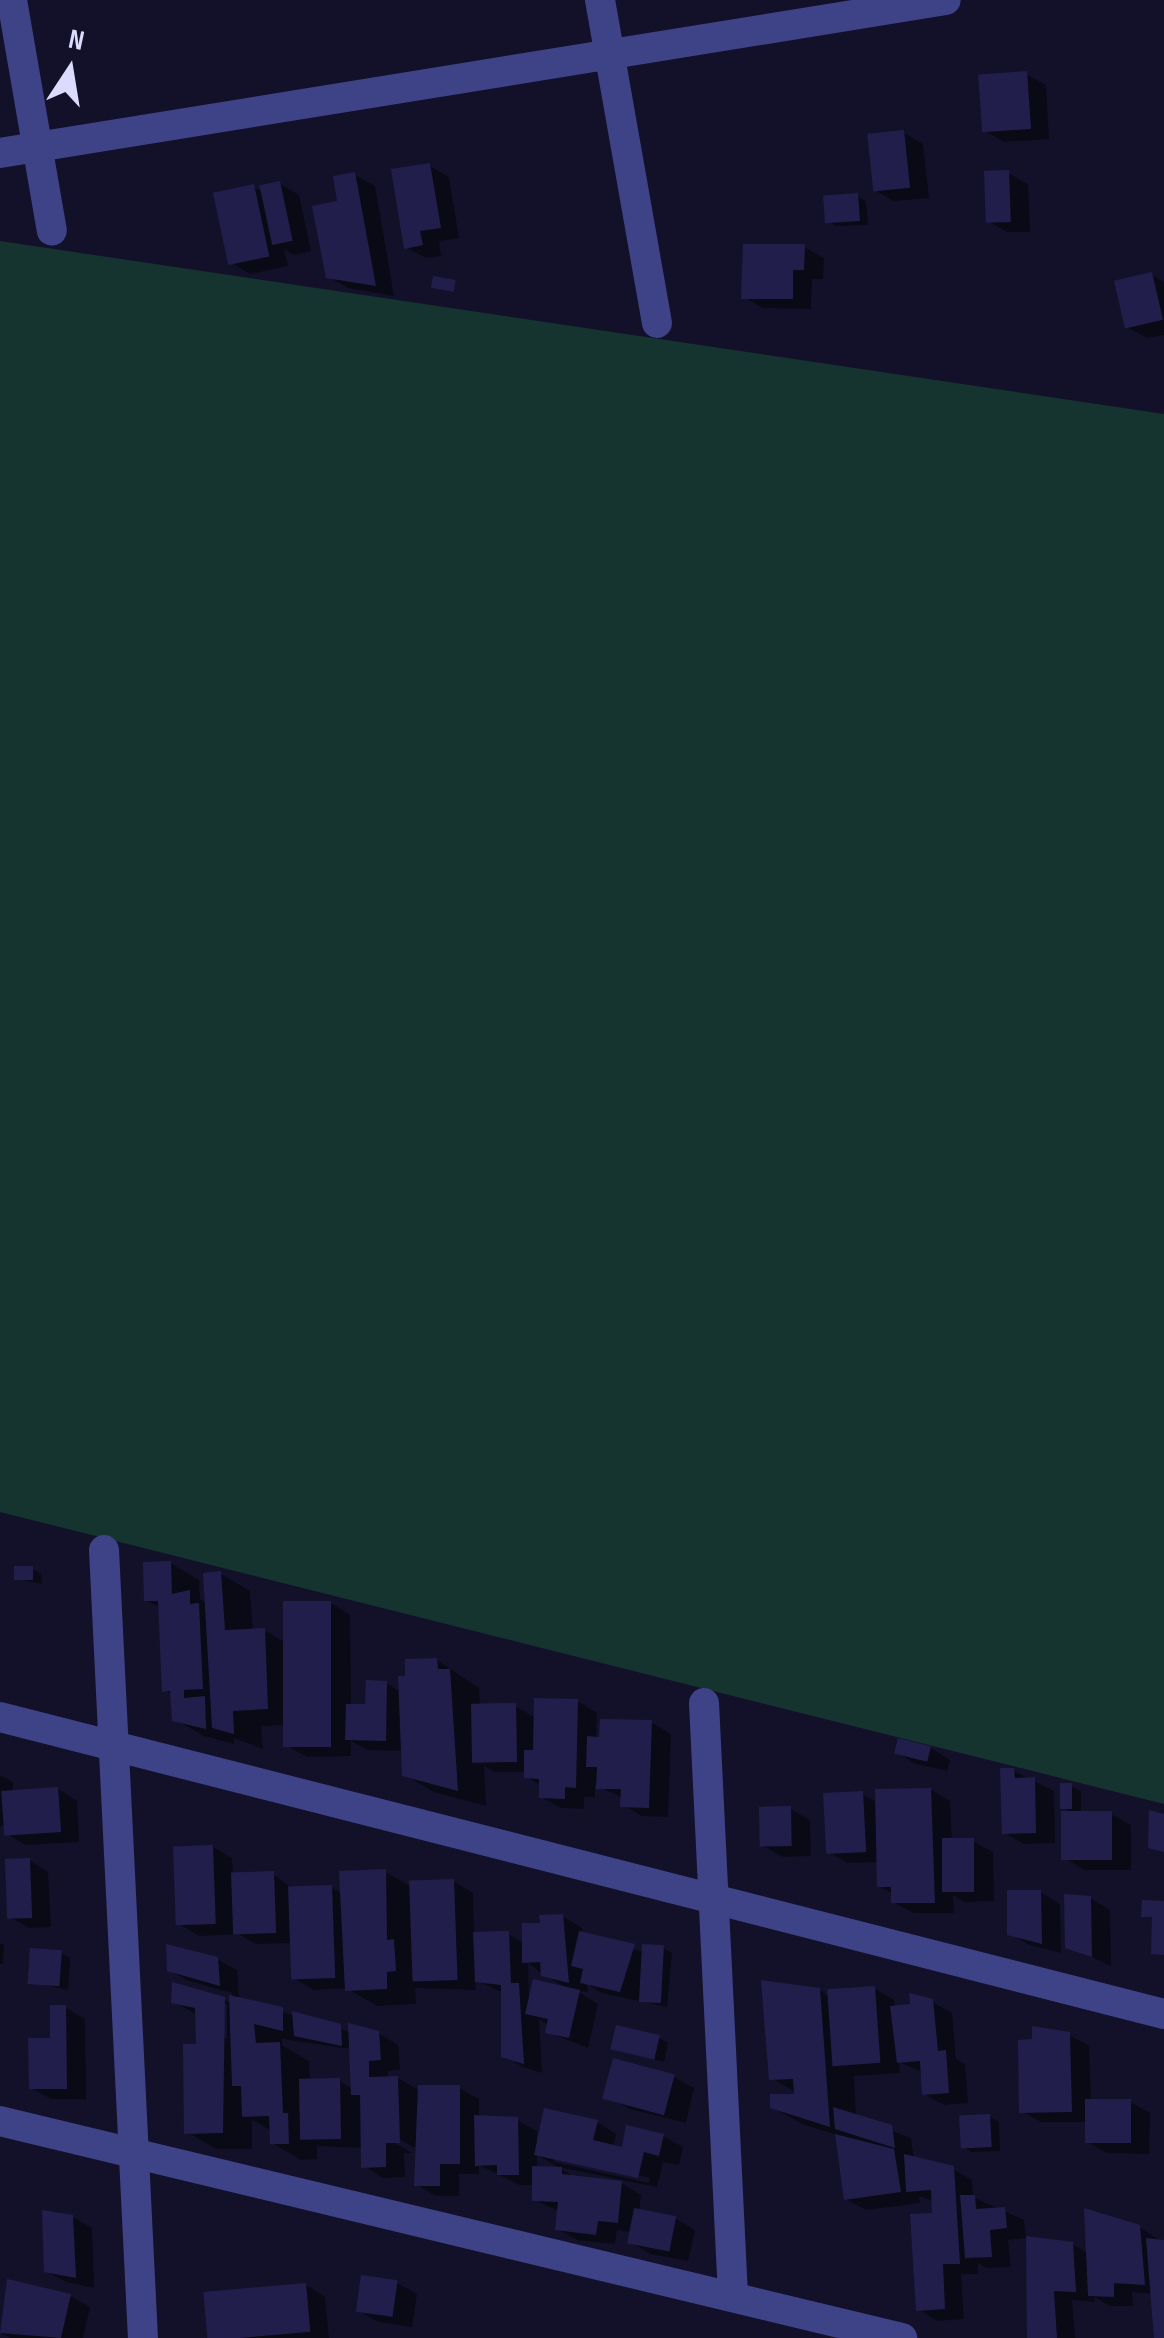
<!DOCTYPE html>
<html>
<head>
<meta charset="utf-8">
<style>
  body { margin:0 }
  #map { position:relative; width:1164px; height:2338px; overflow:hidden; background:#13112a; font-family:"Sofia Sans Condensed",sans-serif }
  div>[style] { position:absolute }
  .green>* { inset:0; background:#153430 }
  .shadow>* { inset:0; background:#0007 }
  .building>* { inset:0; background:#221e4b; transform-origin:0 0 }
  .street>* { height:30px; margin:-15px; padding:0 15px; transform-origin:15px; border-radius:15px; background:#3e4388 }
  span { translate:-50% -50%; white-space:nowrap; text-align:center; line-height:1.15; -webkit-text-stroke:8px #13112a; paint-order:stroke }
  .north { position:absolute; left:20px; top:20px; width:100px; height:100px; -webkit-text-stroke:8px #13112a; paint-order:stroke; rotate:12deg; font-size:28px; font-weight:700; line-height:40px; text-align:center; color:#dcdbfe }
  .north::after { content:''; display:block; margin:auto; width:35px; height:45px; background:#dcdbfe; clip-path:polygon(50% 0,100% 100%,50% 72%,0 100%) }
</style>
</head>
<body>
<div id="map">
  <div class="green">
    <div style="clip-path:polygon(0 241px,1164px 414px,1164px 1804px,0 1512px)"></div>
  </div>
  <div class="shadow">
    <div style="clip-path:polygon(1026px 74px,1046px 85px,1049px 139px,1004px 142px,985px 131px)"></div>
    <div style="clip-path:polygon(904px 133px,923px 144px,929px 198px,894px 201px,874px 190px)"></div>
    <div style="clip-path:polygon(430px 166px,449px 177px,459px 238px,439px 241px,441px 256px,426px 258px,406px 247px)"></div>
    <div style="clip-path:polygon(1008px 173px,1028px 184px,1030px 232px,1007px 232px,988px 221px)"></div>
    <div style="clip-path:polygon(355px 175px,375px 186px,394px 296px,348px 288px,328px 277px,340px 203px)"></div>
    <div style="clip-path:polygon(280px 184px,299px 195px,311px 251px,294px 255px,284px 249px,288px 266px,250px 274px,230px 262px,254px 187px,264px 193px)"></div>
    <div style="clip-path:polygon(857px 196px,866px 201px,868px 225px,836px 226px,827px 221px)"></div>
    <div style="clip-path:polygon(804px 247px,824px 258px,823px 279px,812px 279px,811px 309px,763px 308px,744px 297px)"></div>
    <div style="clip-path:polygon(1152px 275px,1164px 282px,1164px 335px,1147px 338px,1127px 327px)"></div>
    <div style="clip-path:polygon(170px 1563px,199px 1580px,200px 1599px,207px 1603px,221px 1574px,250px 1591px,253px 1631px,264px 1630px,286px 1643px,331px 1603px,350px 1615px,351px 1707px,368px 1707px,386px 1683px,401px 1692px,437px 1660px,479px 1688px,480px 1706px,515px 1706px,536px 1718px,577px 1701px,597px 1713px,596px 1740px,651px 1722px,671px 1734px,668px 1817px,642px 1816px,623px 1805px,623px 1798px,595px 1785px,595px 1797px,584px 1797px,584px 1809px,561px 1808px,541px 1797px,542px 1786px,526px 1777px,526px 1772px,494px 1772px,484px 1766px,486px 1806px,434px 1792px,405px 1775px,404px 1751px,367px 1750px,351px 1741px,351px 1756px,307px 1757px,287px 1746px,287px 1725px,261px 1726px,263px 1749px,234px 1738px,234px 1744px,204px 1736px,174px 1719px,173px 1695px,164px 1690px,161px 1608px,146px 1600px)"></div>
    <div style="clip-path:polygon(32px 1569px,41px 1574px,42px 1584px,17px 1579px)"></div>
    <div style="clip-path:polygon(931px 1748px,950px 1760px,947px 1771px,916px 1764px,897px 1753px)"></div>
    <div style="clip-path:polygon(1014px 1771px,1054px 1791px,1055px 1843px,1024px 1844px,1005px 1833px)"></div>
    <div style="clip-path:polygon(0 1775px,13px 1782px,13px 1791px,58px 1789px,77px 1801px,79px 1842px,25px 1845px,6px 1833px,5px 1826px,0 1826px)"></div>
    <div style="clip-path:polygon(1071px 1786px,1081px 1791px,1081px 1814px,1111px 1814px,1131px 1825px,1131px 1870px,1084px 1870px,1065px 1858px,1074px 1814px,1063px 1808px)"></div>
    <div style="clip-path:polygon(931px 1790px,950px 1801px,952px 1841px,973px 1841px,993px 1852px,994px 1901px,964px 1902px,953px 1895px,954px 1913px,913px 1913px,893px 1902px,893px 1894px,879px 1886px,879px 1862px,848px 1863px,828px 1852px,862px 1794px,877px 1802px)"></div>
    <div style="clip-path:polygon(790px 1809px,810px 1820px,811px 1856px,783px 1857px,763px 1846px)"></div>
    <div style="clip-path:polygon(evenodd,213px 1847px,232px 1858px,233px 1876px,273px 1874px,293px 1889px,331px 1887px,343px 1894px,385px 1872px,412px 1887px,454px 1881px,473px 1893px,474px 1934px,508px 1934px,524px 1943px,542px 1925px,562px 1916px,582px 1928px,583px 1935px,644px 1952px,663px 1948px,672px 1953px,667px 2007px,602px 1993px,587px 1984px,588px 1992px,577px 1991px,598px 2004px,588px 2048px,548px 2032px,547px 2024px,539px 2019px,542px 2073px,523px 2067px,504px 2056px,504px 1993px,475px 1980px,476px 1990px,415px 1988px,416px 2004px,377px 2006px,346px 1988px,314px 1990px,295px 1979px,293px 1943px,256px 1944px,238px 1934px,199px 1936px,179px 1924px,213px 1847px,528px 1963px,544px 1975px,567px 1988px,529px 1999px,528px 1963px)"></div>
    <div style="clip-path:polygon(29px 1860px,48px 1872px,51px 1927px,29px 1928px,9px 1917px)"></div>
    <div style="clip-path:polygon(1040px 1892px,1060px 1904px,1061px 1953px,1030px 1945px,1010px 1934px)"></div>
    <div style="clip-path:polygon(1090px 1898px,1110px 1910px,1111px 1966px,1068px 1946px)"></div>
    <div style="clip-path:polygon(0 1943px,4px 1945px,3px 1964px,0 1964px)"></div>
    <div style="clip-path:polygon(61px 1953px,70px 1958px,68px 1990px,31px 1982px)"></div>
    <div style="clip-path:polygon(evenodd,217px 1959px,237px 1970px,239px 2000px,351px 2032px,378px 2033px,398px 2045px,400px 2070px,388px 2071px,388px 2079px,398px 2078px,420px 2091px,459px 2088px,479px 2099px,479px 2118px,517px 2120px,537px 2131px,537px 2143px,597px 2122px,616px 2134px,613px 2147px,624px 2150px,663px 2136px,683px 2147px,679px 2165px,663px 2162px,657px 2187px,558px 2167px,537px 2155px,537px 2168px,561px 2169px,578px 2179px,621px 2183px,641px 2195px,639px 2212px,675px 2218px,695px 2230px,688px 2261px,650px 2254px,631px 2242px,632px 2232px,617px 2230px,615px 2244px,577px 2240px,557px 2229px,559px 2211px,534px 2200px,535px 2185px,519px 2185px,479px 2165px,479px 2174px,459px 2174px,459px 2196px,436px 2196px,417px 2185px,418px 2150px,391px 2134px,388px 2139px,412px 2153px,404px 2153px,405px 2177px,383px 2178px,364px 2166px,363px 2148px,317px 2146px,317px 2159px,301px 2160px,272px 2143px,272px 2131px,252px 2120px,252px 2149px,216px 2149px,187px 2132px,198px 2046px,198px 2015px,174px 2002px,224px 1999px,232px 2004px,232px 1993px,189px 1981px,169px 1970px,217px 1959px,222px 2004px,227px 2004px,227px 2038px,222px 2038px,222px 2004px,217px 1959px,282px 2039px,351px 2049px,353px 2089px,339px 2081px,310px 2081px,309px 2061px,283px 2046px,282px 2039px,217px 1959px,554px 2157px,650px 2178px,649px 2183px,554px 2162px,554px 2157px)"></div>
    <div style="clip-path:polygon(875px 1989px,894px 2000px,895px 2008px,932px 2002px,952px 2013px,956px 2059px,965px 2064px,968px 2103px,944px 2105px,924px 2094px,923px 2072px,899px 2062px,900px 2073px,854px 2076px,856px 2117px,911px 2138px,914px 2159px,953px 2169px,972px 2180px,973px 2197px,1024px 2220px,1026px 2238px,1008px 2240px,1011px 2267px,987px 2268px,978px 2263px,978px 2274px,961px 2274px,964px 2319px,937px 2321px,918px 2309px,934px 2201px,919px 2196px,920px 2203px,866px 2210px,846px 2199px,837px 2135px,802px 2124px,772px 2107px,802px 2096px,771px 2078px,819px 1990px,830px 1997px)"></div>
    <div style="clip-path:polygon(66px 2008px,85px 2019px,86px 2099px,51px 2099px,31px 2088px)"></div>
    <div style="clip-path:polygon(1069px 2035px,1089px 2046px,1091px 2101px,1130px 2102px,1150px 2113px,1149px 2154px,1107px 2153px,1087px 2142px,1087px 2122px,1041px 2122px,1021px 2111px)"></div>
    <div style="clip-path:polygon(659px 2038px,668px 2043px,664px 2062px,613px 2048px)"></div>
    <div style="clip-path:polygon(674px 2077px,694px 2088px,686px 2123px,630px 2109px,610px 2098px)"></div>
    <div style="clip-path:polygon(990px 2117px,999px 2122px,1000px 2151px,972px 2152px,963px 2147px)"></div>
    <div style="clip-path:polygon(72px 2217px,92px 2228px,94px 2288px,66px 2282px,46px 2271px)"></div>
    <div style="clip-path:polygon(1139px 2227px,1164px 2243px,1164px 2338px,1156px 2338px,1153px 2294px,1132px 2292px,1133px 2306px,1110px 2306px,1094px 2297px,1095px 2302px,1072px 2300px,1075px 2338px,1030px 2338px,1072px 2244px,1089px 2254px)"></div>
    <div style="clip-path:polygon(9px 2282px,70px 2296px,90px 2307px,83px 2338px,10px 2338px,0 2332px)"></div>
    <div style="clip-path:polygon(397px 2283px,417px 2294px,412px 2327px,378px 2322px,359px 2311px)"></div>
    <div style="clip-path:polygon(306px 2285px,325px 2297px,329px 2338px,210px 2338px,206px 2294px)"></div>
  </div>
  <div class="building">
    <div style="left:1027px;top:71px;width:58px;height:49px;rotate:86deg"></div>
    <div style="left:904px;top:130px;width:58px;height:37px;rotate:84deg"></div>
    <div style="clip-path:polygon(430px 163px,441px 228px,420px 231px,423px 245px,404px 249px,391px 169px)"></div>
    <div style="left:1009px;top:170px;width:52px;height:25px;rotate:88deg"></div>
    <div style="clip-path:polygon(355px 172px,376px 286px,326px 278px,312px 206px,337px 201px,333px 176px)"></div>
    <div style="left:280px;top:181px;width:61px;height:21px;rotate:78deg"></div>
    <div style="left:254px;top:184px;width:74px;height:42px;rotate:78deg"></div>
    <div style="left:858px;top:193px;width:28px;height:35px;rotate:86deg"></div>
    <div style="clip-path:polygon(743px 244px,805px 244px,804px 270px,793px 270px,793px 299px,741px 299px)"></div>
    <div style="left:1152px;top:272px;width:49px;height:39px;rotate:77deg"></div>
    <div style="left:433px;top:276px;width:23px;height:12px;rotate:10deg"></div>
    <div style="clip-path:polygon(171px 1561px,172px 1594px,190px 1590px,190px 1604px,199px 1603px,203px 1689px,184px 1690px,184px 1698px,205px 1696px,206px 1729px,172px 1721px,170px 1691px,162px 1692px,158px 1601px,144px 1601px,143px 1562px)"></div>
    <div style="left:33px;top:1566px;width:14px;height:19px;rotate:90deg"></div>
    <div style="clip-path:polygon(221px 1571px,225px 1630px,265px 1628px,268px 1709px,233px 1711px,234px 1734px,212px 1728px,203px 1573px)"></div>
    <div style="left:283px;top:1601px;width:48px;height:146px"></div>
    <div style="clip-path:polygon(437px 1658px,438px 1669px,450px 1669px,458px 1791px,402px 1776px,398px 1676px,405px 1676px,405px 1659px)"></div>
    <div style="clip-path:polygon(366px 1680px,387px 1681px,386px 1741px,345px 1740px,346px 1704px,365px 1704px)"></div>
    <div style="clip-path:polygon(534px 1698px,578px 1699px,576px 1788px,565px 1787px,565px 1799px,539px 1798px,539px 1779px,524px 1778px,524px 1750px,533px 1750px)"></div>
    <div style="left:516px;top:1703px;width:59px;height:45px;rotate:89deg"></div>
    <div style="clip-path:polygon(600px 1719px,652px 1720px,649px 1808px,620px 1807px,621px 1789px,596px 1789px,597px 1767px,586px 1767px,587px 1736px,599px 1737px)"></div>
    <div style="left:898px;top:1738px;width:34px;height:16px;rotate:14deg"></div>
    <div style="clip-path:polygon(1000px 1768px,1014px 1768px,1015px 1778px,1035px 1777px,1036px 1833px,1002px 1834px)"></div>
    <div style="left:1060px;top:1783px;width:12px;height:26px"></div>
    <div style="left:58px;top:1787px;width:45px;height:57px;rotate:86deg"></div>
    <div style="clip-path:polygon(931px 1788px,935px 1903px,891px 1903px,891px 1887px,877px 1887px,875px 1789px)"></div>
    <div style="left:863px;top:1791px;width:61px;height:40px;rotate:87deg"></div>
    <div style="left:791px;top:1806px;width:40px;height:32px;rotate:89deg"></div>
    <div style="clip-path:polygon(1149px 1810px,1164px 1814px,1164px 1852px,1148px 1848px)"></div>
    <div style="left:1112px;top:1811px;width:49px;height:51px;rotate:90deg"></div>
    <div style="left:942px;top:1838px;width:32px;height:54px"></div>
    <div style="left:213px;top:1845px;width:79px;height:40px;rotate:88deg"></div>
    <div style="left:30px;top:1858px;width:60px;height:25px;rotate:88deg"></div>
    <div style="clip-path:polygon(386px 1869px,387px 1940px,394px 1939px,396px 1971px,387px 1972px,387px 1989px,345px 1991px,339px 1871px)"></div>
    <div style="left:274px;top:1871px;width:62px;height:43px;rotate:88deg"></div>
    <div style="left:454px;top:1879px;width:101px;height:45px;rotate:88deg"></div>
    <div style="left:332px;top:1885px;width:93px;height:44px;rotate:88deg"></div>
    <div style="clip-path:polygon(1007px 1890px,1041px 1890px,1042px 1944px,1007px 1935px)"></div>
    <div style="clip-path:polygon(1064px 1894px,1091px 1896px,1092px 1957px,1065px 1948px)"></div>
    <div style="clip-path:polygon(1142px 1900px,1164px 1901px,1164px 1955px,1151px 1954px,1152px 1917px,1141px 1917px)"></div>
    <div style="clip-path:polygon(563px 1914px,569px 1983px,541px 1976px,540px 1962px,522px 1963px,522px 1923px,540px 1923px,539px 1915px)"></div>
    <div style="clip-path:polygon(509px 1931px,511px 1983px,519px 1983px,524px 2064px,501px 2057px,501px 1985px,475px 1982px,473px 1932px)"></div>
    <div style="clip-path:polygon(579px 1931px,635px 1944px,620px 1992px,580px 1983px,583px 1969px,571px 1966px)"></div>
    <div style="clip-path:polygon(166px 1944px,218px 1957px,220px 1986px,167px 1971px)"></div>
    <div style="left:642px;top:1944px;width:22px;height:58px;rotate:3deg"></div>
    <div style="left:30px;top:1948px;width:32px;height:36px;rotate:4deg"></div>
    <div style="clip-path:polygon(533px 1979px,580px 1990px,569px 2038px,545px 2033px,548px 2019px,525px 2014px)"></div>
    <div style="clip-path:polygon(761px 1980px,820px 1988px,830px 2127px,770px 2108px,770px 2094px,794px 2094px,793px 2079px,769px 2080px)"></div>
    <div style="clip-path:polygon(172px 1982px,225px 1997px,223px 2133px,184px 2134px,183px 2044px,196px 2044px,195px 2008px,171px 2003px)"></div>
    <div style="left:875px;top:1986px;width:77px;height:48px;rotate:86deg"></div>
    <div style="clip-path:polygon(909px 1993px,933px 1999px,938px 2051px,946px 2050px,949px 2093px,922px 2095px,920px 2061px,897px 2063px,890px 2006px,910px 2004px)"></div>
    <div style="clip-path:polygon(229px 1995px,283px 2007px,283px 2031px,254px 2024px,256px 2043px,280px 2042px,283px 2113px,288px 2113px,289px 2144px,270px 2144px,269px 2116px,242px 2117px,241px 2086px,232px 2086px)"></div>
    <div style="clip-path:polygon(50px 2005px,66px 2005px,67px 2089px,29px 2089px,28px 2038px,50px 2038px)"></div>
    <div style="clip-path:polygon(292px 2011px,341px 2024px,342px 2046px,294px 2036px)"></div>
    <div style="clip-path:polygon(348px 2023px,379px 2031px,381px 2060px,369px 2061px,369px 2077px,398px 2076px,400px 2143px,386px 2143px,386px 2167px,361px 2168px,360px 2095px,351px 2095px)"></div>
    <div style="left:616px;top:2025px;width:45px;height:25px;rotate:13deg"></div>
    <div style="clip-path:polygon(1032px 2026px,1070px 2032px,1072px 2112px,1019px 2113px,1018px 2040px,1032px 2039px)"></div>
    <div style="left:613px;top:2058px;width:64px;height:42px;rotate:15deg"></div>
    <div style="left:340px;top:2078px;width:61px;height:41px;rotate:89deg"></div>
    <div style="clip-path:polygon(418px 2085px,460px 2085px,460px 2164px,440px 2164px,440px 2186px,414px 2186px)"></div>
    <div style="left:1085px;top:2099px;width:46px;height:44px"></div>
    <div style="clip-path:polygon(833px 2107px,892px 2125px,895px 2148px,835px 2129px)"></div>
    <div style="clip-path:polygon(544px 2108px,598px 2120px,593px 2140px,622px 2147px,626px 2125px,664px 2134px,659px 2156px,644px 2152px,638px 2178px,534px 2155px)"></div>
    <div style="left:990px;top:2114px;width:33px;height:31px;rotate:87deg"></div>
    <div style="clip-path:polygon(474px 2115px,518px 2117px,519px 2175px,497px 2175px,497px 2165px,475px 2166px)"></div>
    <div style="clip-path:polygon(835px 2134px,894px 2149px,901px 2192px,844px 2200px)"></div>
    <div style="clip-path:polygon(904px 2154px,954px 2166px,960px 2264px,943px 2264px,945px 2309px,916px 2311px,910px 2214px,932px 2213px,931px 2190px,906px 2192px)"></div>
    <div style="clip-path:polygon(532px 2166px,562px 2167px,562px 2174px,622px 2181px,618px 2223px,598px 2221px,596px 2235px,555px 2230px,558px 2202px,532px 2201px)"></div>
    <div style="clip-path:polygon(960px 2195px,975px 2195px,976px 2209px,1005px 2207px,1007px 2228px,990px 2230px,992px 2257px,965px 2258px)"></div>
    <div style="left:634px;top:2208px;width:43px;height:36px;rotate:11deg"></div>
    <div style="clip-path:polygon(1084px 2208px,1140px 2225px,1145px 2285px,1114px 2283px,1114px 2297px,1088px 2296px)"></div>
    <div style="clip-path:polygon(42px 2210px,73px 2215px,76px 2278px,44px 2272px)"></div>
    <div style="clip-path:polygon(1026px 2236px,1073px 2242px,1076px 2292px,1054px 2291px,1057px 2338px,1027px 2338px)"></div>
    <div style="clip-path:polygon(1146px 2238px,1164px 2240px,1164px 2338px,1154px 2338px)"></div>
    <div style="left:361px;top:2275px;width:37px;height:37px;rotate:8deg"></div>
    <div style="clip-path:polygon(7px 2279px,71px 2294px,61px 2338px,0 2333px)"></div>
    <div style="left:306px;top:2283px;width:49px;height:103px;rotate:85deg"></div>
  </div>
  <div class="street">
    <div style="left:12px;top:0;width:234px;rotate:80.2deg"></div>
    <div style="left:600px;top:0;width:328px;rotate:80deg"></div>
    <div style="left:0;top:153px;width:958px;rotate:-9.19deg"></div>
    <div style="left:104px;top:1550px;width:789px;rotate:87.17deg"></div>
    <div style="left:704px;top:1703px;width:594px;rotate:87.2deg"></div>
    <div style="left:0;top:1717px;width:1201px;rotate:14.31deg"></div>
    <div style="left:0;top:2121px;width:928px;rotate:13.53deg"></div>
  </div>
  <div class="north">N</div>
</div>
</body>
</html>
